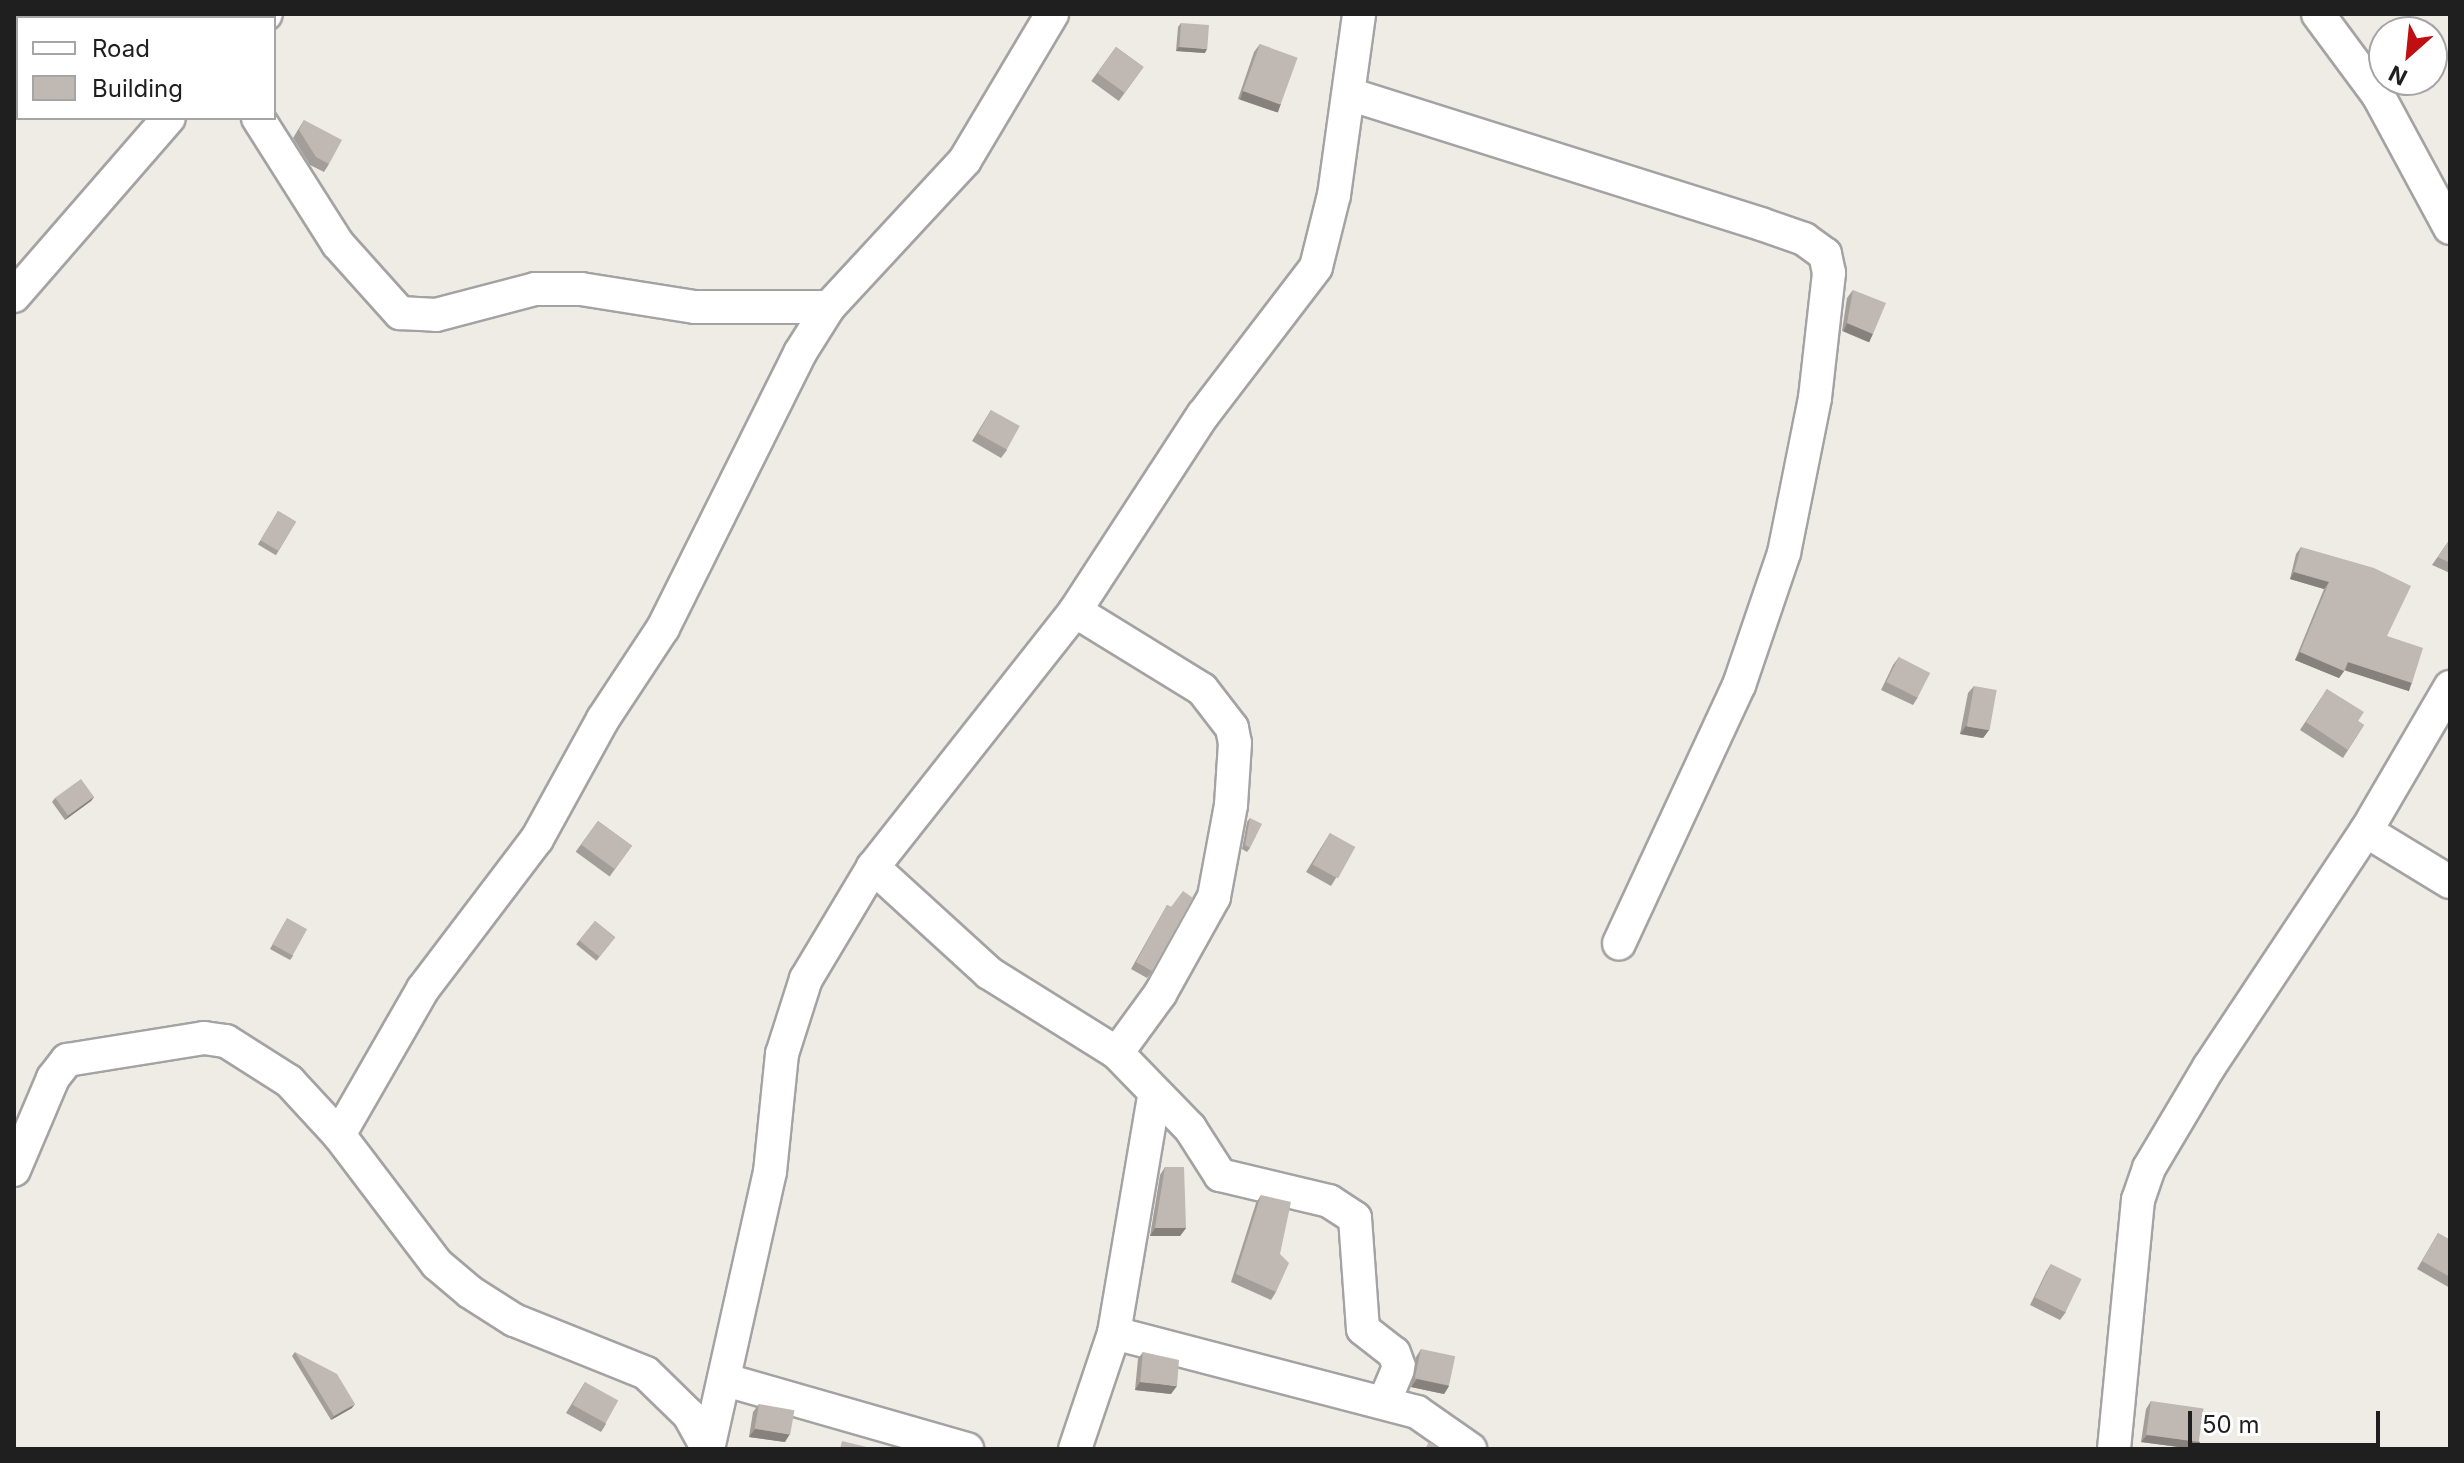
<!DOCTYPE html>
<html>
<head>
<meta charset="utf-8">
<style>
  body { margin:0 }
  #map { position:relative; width:2464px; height:1463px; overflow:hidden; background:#efece6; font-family:Inter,sans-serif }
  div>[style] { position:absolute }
  .roads { filter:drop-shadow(2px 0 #a3a3a3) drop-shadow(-2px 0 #a3a3a3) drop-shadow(0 2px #a3a3a3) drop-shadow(0 -2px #a3a3a3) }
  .minor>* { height:32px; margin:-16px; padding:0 16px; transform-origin:16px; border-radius:16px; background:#fff }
  .wall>* { inset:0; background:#a49e9a; transform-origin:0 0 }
  .shaded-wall>* { inset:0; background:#86817d; transform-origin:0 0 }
  .building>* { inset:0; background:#bfb8b3; transform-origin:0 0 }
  span { translate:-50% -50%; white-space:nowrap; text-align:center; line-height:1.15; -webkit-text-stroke:6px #fff; paint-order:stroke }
  .frame { position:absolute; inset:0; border:16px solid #1f1f1f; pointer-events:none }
  .legend { position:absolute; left:16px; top:16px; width:260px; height:104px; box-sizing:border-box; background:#fff; border:2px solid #a5a5a5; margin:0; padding:10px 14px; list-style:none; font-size:24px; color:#1f1f1f }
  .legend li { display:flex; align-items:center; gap:16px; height:40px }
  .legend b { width:40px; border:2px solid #a5a5a5 }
  .north { position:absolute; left:2368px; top:16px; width:80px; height:80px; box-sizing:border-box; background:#fff; border:2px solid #a5a5a5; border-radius:50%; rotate:207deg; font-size:22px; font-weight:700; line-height:32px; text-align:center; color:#1f1f1f }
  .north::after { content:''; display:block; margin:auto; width:28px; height:36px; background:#c00e12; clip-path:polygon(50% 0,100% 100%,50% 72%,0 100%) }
  .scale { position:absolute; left:2188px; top:1411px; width:192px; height:36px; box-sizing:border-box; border:4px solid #1f1f1f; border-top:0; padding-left:10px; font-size:24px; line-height:28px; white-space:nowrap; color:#1f1f1f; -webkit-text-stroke:6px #fff; paint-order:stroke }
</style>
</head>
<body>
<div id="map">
  <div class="roads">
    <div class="minor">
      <div style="left:2318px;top:14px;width:101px;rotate:53.5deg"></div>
      <div style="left:2378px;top:95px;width:151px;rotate:61.6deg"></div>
      <div style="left:261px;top:18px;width:6px;rotate:-39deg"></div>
      <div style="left:1349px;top:94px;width:432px;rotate:17.5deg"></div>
      <div style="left:1761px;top:224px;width:46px;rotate:19.2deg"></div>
      <div style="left:1804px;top:239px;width:26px;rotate:36deg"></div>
      <div style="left:1825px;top:254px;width:19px;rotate:78deg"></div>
      <div style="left:1829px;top:273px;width:126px;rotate:96.4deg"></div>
      <div style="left:1815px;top:398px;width:158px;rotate:101.3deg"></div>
      <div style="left:1784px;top:553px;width:139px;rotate:108.8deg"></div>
      <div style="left:1739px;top:685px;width:285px;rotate:114.9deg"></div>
      <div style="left:258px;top:118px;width:149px;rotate:57.6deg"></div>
      <div style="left:338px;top:244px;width:93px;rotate:48.1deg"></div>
      <div style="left:400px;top:313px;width:36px;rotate:3deg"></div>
      <div style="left:436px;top:315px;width:102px;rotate:-14.7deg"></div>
      <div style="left:535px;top:289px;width:46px"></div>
      <div style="left:581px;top:289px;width:115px;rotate:9deg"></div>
      <div style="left:695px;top:307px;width:134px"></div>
      <div style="left:14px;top:296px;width:236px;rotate:-49deg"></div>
      <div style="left:1075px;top:611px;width:149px;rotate:31.6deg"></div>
      <div style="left:1202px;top:689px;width:49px;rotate:52.4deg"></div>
      <div style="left:1232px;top:728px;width:15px;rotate:79deg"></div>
      <div style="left:1235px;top:743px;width:62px;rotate:93.7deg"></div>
      <div style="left:1231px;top:805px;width:94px;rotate:100.5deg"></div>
      <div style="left:1214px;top:897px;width:111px;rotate:119.1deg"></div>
      <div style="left:1160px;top:994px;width:73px;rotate:126.1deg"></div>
      <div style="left:2366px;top:831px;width:98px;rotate:31.3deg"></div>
      <div style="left:873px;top:867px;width:157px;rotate:42.4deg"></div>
      <div style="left:989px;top:973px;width:151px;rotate:32deg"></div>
      <div style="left:1117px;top:1053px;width:105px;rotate:45.8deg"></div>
      <div style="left:1190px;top:1128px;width:56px;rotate:57.4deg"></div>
      <div style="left:1220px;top:1175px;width:112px;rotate:13.4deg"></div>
      <div style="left:1329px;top:1201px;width:31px;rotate:33deg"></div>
      <div style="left:1355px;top:1218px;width:111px;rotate:85.9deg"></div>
      <div style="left:1363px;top:1329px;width:39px;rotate:38deg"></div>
      <div style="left:1394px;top:1353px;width:15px;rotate:70deg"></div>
      <div style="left:1399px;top:1367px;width:38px;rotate:113deg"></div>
      <div style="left:339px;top:1135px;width:168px;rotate:-60.1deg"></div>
      <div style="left:423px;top:989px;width:188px;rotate:-52.8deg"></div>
      <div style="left:537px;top:839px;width:137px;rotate:-61.2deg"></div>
      <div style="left:603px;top:719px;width:109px;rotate:-56.6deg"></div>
      <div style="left:663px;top:628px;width:307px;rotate:-63.5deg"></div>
      <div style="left:800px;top:353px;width:54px;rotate:-57.8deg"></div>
      <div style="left:829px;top:307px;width:200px;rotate:-47.2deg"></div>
      <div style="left:965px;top:160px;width:170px;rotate:-59.2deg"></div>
      <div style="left:14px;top:1170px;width:100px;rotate:-67deg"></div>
      <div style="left:53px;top:1078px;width:23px;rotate:-52deg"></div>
      <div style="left:67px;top:1060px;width:139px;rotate:-9.1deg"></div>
      <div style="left:204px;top:1038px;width:22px;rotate:8deg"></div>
      <div style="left:226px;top:1041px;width:75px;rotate:32.4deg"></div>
      <div style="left:289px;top:1081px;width:74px;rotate:47.2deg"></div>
      <div style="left:339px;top:1135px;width:162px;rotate:52.8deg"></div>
      <div style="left:437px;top:1264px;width:43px;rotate:40.3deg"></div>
      <div style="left:470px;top:1292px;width:52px;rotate:32.5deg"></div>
      <div style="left:514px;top:1320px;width:142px;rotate:21.9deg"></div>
      <div style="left:646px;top:1373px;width:60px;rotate:44.3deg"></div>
      <div style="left:689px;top:1415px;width:39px;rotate:61deg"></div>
      <div style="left:1114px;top:1333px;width:313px;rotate:14.6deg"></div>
      <div style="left:1417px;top:1412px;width:65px;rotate:34.9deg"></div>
      <div style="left:726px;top:1380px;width:251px;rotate:16deg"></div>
      <div style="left:708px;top:1449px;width:284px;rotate:-77.4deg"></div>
      <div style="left:770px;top:1172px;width:119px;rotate:-84.2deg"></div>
      <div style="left:782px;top:1054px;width:79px;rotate:-72.3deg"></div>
      <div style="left:806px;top:979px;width:131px;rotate:-59.1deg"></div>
      <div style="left:873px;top:867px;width:326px;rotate:-51.7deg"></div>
      <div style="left:1075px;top:611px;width:234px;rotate:-56.9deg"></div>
      <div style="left:1203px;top:415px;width:186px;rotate:-52.6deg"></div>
      <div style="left:1316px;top:267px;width:74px;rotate:-76deg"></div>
      <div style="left:1334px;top:195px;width:183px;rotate:-82.1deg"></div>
      <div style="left:1075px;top:1449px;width:122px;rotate:-71.4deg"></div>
      <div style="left:1114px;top:1333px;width:240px;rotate:-80.4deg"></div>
      <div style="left:2114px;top:1449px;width:250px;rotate:-84.5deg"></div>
      <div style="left:2138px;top:1200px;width:34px;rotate:-71deg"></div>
      <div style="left:2149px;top:1168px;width:117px;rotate:-59.3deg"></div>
      <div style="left:2209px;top:1067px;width:283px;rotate:-56.4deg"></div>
      <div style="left:2366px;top:831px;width:167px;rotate:-59.7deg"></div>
    </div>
  </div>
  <div class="wall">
    <div style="clip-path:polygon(1181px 23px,1205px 53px,1176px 51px,1178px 27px)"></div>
    <div style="clip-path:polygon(1260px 44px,1281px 104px,1276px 112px,1238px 99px,1254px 52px)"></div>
    <div style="left:1116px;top:47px;width:34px;height:42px;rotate:36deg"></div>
    <div style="clip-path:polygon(304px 120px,329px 164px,324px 172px,310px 165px,293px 138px)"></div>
    <div style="clip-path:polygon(1853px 290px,1873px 334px,1868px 342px,1842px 331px,1847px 298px)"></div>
    <div style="clip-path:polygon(991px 410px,1007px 450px,1001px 458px,972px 441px)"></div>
    <div style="left:278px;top:511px;width:21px;height:39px;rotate:31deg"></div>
    <div style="clip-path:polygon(2450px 539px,2450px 573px,2432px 565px)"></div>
    <div style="clip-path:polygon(2301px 547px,2387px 636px,2412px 683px,2407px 690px,2345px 670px,2339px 678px,2295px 660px,2324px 589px,2290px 579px,2296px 554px)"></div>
    <div style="clip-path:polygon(1899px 657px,1918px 697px,1913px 705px,1881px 690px,1893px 665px)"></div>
    <div style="clip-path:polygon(1974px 686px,1989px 730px,1983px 738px,1960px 734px,1968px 693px)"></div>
    <div style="clip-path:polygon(2327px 689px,2358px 721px,2364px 725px,2343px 758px,2300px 730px)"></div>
    <div style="clip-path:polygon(94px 797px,91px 801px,65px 820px,52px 802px,55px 798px)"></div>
    <div style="clip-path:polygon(1250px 818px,1250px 848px,1247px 852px,1242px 849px,1247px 822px)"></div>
    <div style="left:598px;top:821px;width:42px;height:38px;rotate:36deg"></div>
    <div style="clip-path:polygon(1330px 833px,1336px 878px,1331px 886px,1306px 872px)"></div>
    <div style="clip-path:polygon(1167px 905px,1171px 907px,1152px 971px,1147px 978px,1131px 969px)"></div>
    <div style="left:595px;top:921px;width:26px;height:30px;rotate:39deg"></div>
    <div style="clip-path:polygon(285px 922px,293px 956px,290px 960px,270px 949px)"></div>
    <div style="clip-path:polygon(1165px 1167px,1186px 1228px,1180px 1236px,1150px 1236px,1160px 1175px)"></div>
    <div style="clip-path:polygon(1261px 1195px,1280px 1254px,1276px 1292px,1271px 1300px,1231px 1282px,1256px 1203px)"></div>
    <div style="clip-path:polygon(2438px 1233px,2450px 1240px,2450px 1288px,2417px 1269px)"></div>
    <div style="clip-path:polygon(2051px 1264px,2066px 1312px,2060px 1320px,2030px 1305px,2046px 1272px)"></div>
    <div style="clip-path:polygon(1421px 1349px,1449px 1386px,1444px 1394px,1411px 1387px,1416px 1357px)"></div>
    <div style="clip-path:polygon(295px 1352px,352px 1408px,331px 1420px,292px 1356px)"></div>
    <div style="clip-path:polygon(1143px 1352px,1171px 1394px,1135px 1390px,1138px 1359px)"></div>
    <div style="clip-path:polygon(585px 1382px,606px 1424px,601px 1432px,566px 1413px)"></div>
    <div style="clip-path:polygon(2151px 1401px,2200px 1442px,2194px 1449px,2141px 1442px,2146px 1409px)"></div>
    <div style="clip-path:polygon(759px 1404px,785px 1442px,749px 1437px,753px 1412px)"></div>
  </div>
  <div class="shaded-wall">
    <div style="clip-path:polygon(1179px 47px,1207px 49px,1205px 53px,1176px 51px)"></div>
    <div style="left:1243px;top:91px;width:40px;height:9px;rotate:19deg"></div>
    <div style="left:1847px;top:323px;width:28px;height:9px;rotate:23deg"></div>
    <div style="clip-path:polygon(2294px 572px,2329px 582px,2324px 589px,2290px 579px)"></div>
    <div style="clip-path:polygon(2300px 652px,2344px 671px,2339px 678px,2295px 660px)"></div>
    <div style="left:2348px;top:662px;width:67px;height:9px;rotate:18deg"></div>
    <div style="clip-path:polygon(1966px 726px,1989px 730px,1983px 738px,1960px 734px)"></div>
    <div style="clip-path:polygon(94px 797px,91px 801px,65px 820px,68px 816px)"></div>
    <div style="clip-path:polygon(1155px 1228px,1186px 1228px,1180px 1236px,1150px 1236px)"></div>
    <div style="clip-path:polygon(1417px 1379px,1449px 1386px,1444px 1394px,1411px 1387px)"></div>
    <div style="clip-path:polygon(1140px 1382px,1177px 1386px,1171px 1394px,1135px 1390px)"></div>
    <div style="clip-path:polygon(355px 1404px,352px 1408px,331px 1420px,334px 1416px)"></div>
    <div style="clip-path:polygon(755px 1429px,790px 1434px,785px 1442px,749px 1437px)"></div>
    <div style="clip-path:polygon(2147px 1435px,2200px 1442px,2194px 1449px,2141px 1442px)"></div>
  </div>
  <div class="building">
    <div style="left:1181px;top:23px;width:28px;height:24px;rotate:4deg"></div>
    <div style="left:1260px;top:44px;width:40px;height:50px;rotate:20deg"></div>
    <div style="left:1116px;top:47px;width:34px;height:32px;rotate:36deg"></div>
    <div style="clip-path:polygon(304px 120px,342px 140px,329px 164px,316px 157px,299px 130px)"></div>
    <div style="clip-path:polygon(1853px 290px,1886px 303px,1873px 334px,1847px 323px)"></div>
    <div style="left:991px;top:410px;width:33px;height:27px;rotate:29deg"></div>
    <div style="left:278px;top:511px;width:21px;height:34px;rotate:31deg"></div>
    <div style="clip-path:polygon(2450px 539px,2450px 563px,2438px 557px)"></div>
    <div style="clip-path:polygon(2301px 547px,2374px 568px,2411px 586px,2387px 636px,2423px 648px,2412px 683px,2348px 662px,2344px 671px,2300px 652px,2329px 582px,2294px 572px)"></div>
    <div style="left:1899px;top:657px;width:35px;height:28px;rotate:27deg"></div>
    <div style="left:1974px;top:686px;width:23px;height:41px;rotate:10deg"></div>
    <div style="clip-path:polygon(2327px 689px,2364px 712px,2358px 721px,2364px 725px,2348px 750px,2306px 722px)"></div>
    <div style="left:81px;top:779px;width:22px;height:32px;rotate:54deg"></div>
    <div style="clip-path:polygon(1250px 818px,1262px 824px,1250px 848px,1245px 845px)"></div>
    <div style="left:598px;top:821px;width:42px;height:29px;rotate:36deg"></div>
    <div style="left:1330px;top:833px;width:29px;height:36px;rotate:29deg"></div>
    <div style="clip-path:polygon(1183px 891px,1193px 898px,1152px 971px,1136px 962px,1167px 905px,1171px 907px)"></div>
    <div style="left:287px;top:918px;width:23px;height:30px;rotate:29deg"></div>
    <div style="left:595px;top:921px;width:26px;height:25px;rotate:39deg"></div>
    <div style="clip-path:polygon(1165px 1167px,1184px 1167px,1186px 1228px,1155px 1228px)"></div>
    <div style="clip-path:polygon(1261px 1195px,1291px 1202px,1280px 1254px,1289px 1263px,1276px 1292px,1236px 1274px)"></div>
    <div style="clip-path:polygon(2438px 1233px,2450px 1240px,2450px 1277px,2422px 1261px)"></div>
    <div style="left:2051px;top:1264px;width:34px;height:37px;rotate:26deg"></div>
    <div style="left:1421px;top:1349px;width:35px;height:30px;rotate:12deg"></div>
    <div style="clip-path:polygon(295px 1352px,337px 1374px,355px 1404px,334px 1416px)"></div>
    <div style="clip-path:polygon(1143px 1352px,1179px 1360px,1177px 1386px,1140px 1382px)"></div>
    <div style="left:585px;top:1382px;width:38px;height:26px;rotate:29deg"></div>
    <div style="left:2151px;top:1401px;width:53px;height:34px;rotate:8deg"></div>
    <div style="left:759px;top:1404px;width:36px;height:25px;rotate:10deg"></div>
    <div style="clip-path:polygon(842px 1441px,875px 1449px,840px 1449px)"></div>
    <div style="clip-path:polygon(1429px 1442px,1442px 1449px,1425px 1449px)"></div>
  </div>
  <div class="frame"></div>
  <ul class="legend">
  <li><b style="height:10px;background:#fff"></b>Road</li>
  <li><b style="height:22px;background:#bfb8b3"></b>Building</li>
  </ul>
  <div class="north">N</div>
  <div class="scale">50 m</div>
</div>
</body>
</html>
